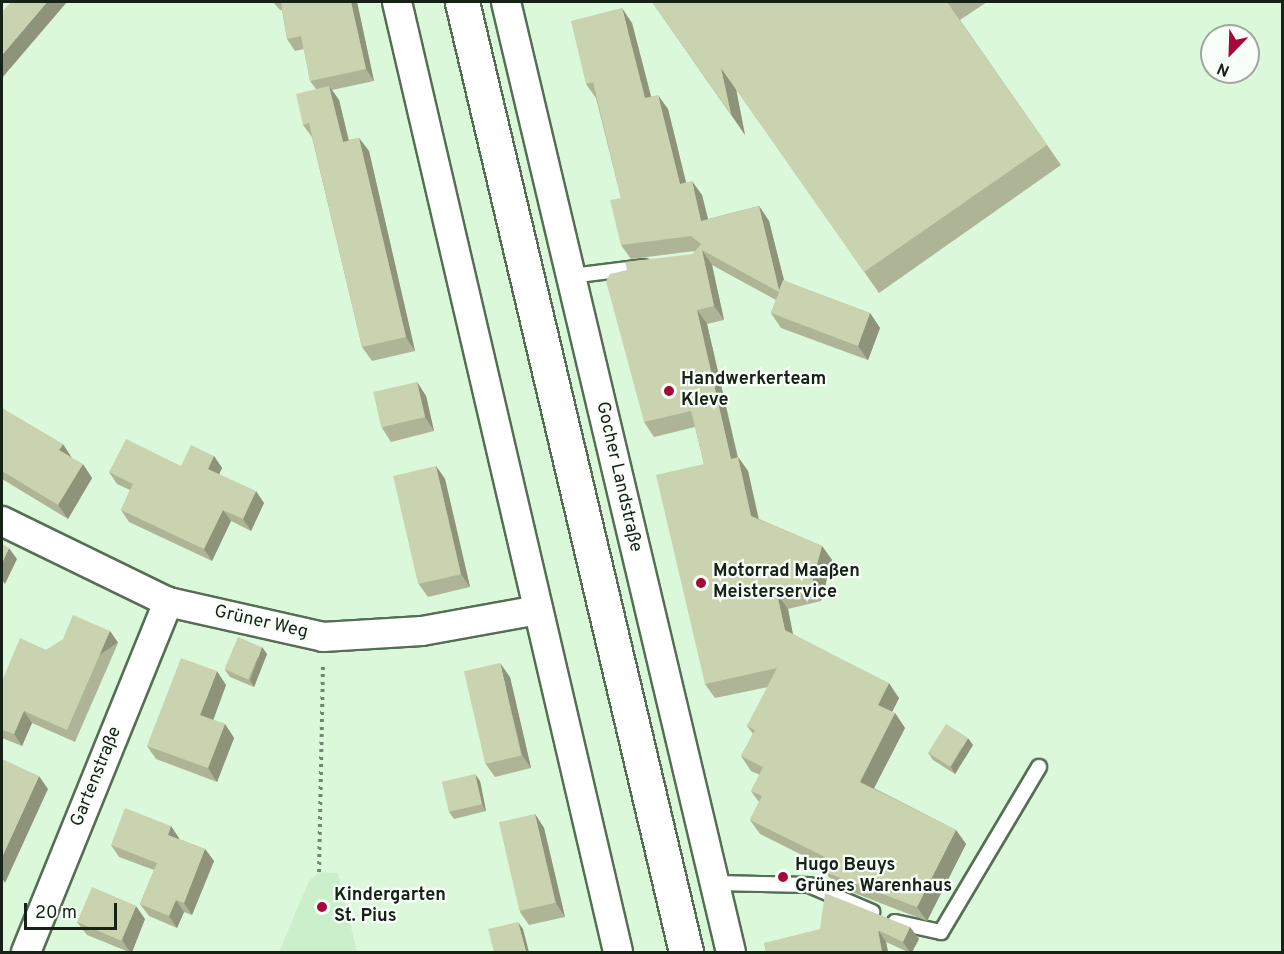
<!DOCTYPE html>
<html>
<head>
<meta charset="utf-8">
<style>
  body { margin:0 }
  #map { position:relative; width:1284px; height:954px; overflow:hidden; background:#dbf8da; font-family:Overpass,sans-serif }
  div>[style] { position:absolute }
  .built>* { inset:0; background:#ccefcb }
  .path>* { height:4px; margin-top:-2px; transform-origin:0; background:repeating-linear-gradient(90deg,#738673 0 3px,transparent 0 7.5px) }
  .roads { filter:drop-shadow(2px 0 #556e54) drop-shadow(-2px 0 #556e54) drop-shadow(0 2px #556e54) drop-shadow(0 -2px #556e54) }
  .lane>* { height:14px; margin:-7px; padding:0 7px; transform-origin:7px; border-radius:7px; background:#fff }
  .street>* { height:28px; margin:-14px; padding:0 14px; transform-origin:14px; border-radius:14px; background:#fff }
  .primary>* { height:33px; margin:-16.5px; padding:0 16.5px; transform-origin:16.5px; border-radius:16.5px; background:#fff }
  .wall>* { inset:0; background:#aeb596 }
  .shaded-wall>* { inset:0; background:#8d947a; transform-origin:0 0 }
  .building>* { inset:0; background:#cad3af; transform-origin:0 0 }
  .dots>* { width:16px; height:16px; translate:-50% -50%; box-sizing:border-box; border:3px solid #f8fef8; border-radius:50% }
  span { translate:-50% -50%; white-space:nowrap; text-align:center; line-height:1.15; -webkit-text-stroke:4.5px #f8fef8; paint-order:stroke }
  .poi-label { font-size:18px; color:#172217; font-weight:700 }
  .left { translate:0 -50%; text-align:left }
  .street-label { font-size:18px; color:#172217 }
  .frame { position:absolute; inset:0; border:3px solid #172217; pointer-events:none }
  .north { position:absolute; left:1200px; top:24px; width:60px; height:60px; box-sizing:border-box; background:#f8fef8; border:2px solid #9ea69e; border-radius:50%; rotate:203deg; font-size:16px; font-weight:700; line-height:24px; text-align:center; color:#172217 }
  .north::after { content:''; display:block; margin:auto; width:21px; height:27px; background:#a40939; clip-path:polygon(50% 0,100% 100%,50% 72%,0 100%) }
  .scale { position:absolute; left:24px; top:903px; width:93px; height:27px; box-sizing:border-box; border:3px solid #172217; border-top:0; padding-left:8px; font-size:18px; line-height:21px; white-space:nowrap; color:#172217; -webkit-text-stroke:4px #f8fef8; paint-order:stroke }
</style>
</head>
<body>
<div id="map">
  <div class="built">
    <div style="clip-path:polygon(319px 872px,338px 873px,357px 952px,279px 952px,309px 881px)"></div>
  </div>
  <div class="path">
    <div style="left:319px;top:872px;width:208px;rotate:-88.9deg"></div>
  </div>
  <div class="roads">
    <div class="lane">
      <div style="left:571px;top:276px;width:73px;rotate:-7.1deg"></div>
      <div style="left:714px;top:883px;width:95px;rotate:1.2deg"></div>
      <div style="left:809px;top:885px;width:69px;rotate:23.2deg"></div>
      <div style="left:895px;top:922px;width:47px;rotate:12.3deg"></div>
      <div style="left:941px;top:932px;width:192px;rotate:-59.3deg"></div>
    </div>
    <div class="street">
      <div style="left:397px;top:2px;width:975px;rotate:76.9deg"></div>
      <div style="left:506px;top:2px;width:976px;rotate:76.68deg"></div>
      <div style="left:2px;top:521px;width:185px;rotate:26deg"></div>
      <div style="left:168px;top:602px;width:159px;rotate:12.7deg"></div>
      <div style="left:323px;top:637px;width:99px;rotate:-3.5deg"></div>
      <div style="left:422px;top:631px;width:118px;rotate:-10.3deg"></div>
      <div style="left:26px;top:952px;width:378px;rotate:-67.9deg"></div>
    </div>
    <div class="primary">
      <div style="left:462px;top:2px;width:976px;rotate:76.73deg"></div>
    </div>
  </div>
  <div class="wall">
    <div style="clip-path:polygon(273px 2px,357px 2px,374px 81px,332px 90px,339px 100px,349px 140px,359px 138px,369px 151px,415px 351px,372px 361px,362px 347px,312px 137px,303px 125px,316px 89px,310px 81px,304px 49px,295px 51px,287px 39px,282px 10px,280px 10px)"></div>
    <div style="clip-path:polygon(652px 2px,987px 2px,960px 20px,1061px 165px,879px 293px,736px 89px,745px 135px)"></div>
    <div style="clip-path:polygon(632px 23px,651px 96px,668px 109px,686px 182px,702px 195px,708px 219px,759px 206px,769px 221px,784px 281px,870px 313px,880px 328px,868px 360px,781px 328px,771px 313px,776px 300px,712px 265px,724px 320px,707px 324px,738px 457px,748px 471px,759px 519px,822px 546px,832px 560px,821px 601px,788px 609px,793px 634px,899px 698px,892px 712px,895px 713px,905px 728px,874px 788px,956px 830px,966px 844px,927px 921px,836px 886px,825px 872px,826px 867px,760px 834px,750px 820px,759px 802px,751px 791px,760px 775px,751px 771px,741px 756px,753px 734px,747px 726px,768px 687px,715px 698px,705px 684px,704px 464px,695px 427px,654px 437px,644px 422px,693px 254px,695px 251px,631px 259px,621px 245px,621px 198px,596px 98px,586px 84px)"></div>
    <div style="clip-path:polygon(417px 382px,426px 396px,434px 431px,391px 442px,382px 428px)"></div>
    <div style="clip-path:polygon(2px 408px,72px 458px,92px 478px,68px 519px,2px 479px)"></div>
    <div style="clip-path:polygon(214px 456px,222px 468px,219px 474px,264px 503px,251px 531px,231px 521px,212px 561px,129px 522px,121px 510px,130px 490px,117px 484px,109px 472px,181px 466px)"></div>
    <div style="clip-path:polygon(436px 466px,445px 479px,470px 587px,428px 597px,418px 583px)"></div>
    <div style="clip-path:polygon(110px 631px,118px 643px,75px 742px,32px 723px,22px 746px,2px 738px,2px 681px,46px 650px)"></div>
    <div style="clip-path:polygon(267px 654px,254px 687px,230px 677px,225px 670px)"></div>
    <div style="clip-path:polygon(510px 677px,531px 768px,495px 777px,485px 763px)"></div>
    <div style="clip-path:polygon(226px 685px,213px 720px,225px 724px,234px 738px,217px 782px,156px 759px,147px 746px)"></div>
    <div style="clip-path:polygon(973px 745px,955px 774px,933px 760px,928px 753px)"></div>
    <div style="clip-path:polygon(480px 781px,486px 811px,454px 819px,449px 812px)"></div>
    <div style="clip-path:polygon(535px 814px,544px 828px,565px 917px,529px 925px,520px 912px)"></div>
    <div style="clip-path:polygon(171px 826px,179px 839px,205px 849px,214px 861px,192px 915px,184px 912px,177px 928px,149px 916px,140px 904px,154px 870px,119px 857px,111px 845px)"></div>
    <div style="clip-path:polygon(145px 919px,132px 952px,129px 952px,87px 935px,77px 922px)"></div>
    <div style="clip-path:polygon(910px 927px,919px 939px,912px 952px,908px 952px,886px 942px,888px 952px,766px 952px,764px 943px)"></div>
  </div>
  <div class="shaded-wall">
    <div style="clip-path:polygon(47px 2px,67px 2px,2px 78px,2px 55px)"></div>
    <div style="clip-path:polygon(351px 2px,357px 2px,374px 81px,366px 69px)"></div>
    <div style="clip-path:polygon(622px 8px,632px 23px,655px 112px,645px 98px)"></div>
    <div style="clip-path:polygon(721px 68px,736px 89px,745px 135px,731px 114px)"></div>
    <div style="clip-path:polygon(329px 86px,339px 100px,352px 155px,343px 142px)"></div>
    <div style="clip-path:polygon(658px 95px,668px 109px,690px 199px,680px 184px)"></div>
    <div style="clip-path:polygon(359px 138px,369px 151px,415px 351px,406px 337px)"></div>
    <div style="clip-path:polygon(692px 181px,702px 195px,712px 235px,701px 221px)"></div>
    <div style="clip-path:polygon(759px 206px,769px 221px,790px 304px,779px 290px)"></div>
    <div style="clip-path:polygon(702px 250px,712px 265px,724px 320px,714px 306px)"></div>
    <div style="clip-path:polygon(697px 310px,707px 324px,741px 473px,731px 459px)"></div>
    <div style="clip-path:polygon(870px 313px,880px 328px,868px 360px,858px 346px)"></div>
    <div style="clip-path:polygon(417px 382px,426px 396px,434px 431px,425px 417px)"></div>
    <div style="clip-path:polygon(63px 444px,72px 458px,59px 450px)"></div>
    <div style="clip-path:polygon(214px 456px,222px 468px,216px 481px,208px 469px)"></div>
    <div style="clip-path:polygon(738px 457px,748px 471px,761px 531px,751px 516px)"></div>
    <div style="clip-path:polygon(83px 464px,92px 478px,68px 519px,58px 505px)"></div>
    <div style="clip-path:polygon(436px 466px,445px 479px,470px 587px,461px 574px)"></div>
    <div style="clip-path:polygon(256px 491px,264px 503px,251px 531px,243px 519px)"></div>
    <div style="clip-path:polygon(223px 510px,231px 521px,212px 561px,204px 549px)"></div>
    <div style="clip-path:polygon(822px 546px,832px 560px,821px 601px,811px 587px)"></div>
    <div style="clip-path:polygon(9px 548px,17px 559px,5px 584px,2px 580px,2px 563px)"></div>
    <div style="clip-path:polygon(777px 594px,788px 609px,795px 645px,785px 630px)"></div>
    <div style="left:110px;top:631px;width:14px;height:108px;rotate:56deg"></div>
    <div style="clip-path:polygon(262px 647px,267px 654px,254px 687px,250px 680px)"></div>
    <div style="clip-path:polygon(500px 663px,510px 677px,531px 768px,522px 755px)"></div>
    <div style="clip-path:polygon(217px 671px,226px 685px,210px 729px,200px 715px)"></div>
    <div style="clip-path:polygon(889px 683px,899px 698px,888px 720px,878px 705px)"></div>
    <div style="clip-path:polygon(24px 711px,32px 723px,22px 746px,14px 734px)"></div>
    <div style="clip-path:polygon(895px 713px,905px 728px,870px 796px,860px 782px)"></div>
    <div style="clip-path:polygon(225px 724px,234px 738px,217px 782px,208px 768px)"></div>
    <div style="clip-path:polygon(968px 738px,973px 745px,955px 774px,951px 767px)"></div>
    <div style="clip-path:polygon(475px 774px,480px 781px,486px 811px,482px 804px)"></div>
    <div style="clip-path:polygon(39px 776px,48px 789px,5px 883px,2px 878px,2px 857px)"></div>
    <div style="clip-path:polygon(535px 814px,544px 828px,565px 917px,556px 903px)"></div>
    <div style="clip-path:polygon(171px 826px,179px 838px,176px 847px,168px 835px)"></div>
    <div style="clip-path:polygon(956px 830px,966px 844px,927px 921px,917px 907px)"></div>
    <div style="clip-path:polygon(205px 849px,214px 861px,192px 915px,184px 903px)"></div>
    <div style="clip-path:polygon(176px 900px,184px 912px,177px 928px,169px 916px)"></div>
    <div style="clip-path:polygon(136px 906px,145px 919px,132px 952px,130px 952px,122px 940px)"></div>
    <div style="clip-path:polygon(518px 922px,523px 929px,529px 952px,526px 952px)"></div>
    <div style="clip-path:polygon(910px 927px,919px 939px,912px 952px,910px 952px,903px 942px)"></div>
    <div style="clip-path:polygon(878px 930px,886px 942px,888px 952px,882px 952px)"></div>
  </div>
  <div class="building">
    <div style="clip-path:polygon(11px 2px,47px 2px,2px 55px,2px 12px)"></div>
    <div style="clip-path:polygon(281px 2px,351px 2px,366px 69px,310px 81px,301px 36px,287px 39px)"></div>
    <div style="clip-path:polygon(652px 2px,947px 2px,1047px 145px,864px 272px,721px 68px,731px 114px)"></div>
    <div style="clip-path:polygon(622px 8px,645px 98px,658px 95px,680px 184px,692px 181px,701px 221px,759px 206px,779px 290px,783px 280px,870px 313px,858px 346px,771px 313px,779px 292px,702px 250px,714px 306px,697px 310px,731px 459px,738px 457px,751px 516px,822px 546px,811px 587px,777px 594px,785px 630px,889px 683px,878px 705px,895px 713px,860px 782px,956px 830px,917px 907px,825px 872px,827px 858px,750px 820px,762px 796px,751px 791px,763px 767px,741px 756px,755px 730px,747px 726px,777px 668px,705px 684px,656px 475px,704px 464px,691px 411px,644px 422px,606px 281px,610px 274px,627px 270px,625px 262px,693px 254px,701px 244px,691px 236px,621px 245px,610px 200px,621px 198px,593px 82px,586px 84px,571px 21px)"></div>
    <div style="clip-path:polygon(329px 86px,343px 142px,359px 138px,406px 337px,362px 347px,309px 123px,303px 125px,296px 94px)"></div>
    <div style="left:417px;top:382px;width:36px;height:45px;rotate:77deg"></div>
    <div style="clip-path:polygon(2px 408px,63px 444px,59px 450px,83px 464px,58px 505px,2px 471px)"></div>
    <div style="clip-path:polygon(126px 439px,181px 466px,191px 445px,214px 456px,208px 469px,256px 491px,243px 519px,223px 510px,204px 549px,121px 510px,133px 484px,109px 472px)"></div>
    <div style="left:436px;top:466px;width:111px;height:44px;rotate:77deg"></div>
    <div style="clip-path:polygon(2px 544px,9px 548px,2px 563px)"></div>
    <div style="clip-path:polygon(73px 615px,110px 631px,67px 730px,24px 711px,14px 734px,2px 730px,2px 681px,20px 638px,46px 650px,63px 639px)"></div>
    <div style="left:238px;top:637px;width:26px;height:35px;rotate:23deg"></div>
    <div style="clip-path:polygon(181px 658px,217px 671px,200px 715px,225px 724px,208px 768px,147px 746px)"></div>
    <div style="left:500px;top:663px;width:95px;height:37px;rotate:77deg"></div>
    <div style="left:946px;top:724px;width:26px;height:34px;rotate:32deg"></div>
    <div style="clip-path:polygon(2px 759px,39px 776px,2px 857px)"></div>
    <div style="left:475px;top:774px;width:31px;height:34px;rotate:77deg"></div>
    <div style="clip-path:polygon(125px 808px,171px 826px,168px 835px,205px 849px,184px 903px,176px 900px,169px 916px,140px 904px,157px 863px,111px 845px)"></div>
    <div style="left:535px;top:814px;width:91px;height:37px;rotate:77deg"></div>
    <div style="left:92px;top:887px;width:48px;height:38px;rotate:23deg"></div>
    <div style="clip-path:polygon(825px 893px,910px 927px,903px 942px,878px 930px,882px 952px,766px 952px,764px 943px,820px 929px)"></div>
    <div style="clip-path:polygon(518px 922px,526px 952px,494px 952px,488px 929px)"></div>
  </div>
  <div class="dots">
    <div style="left:669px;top:391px;background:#a40939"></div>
    <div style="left:701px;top:583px;background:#a40939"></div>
    <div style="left:783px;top:877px;background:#a40939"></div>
    <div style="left:322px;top:907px;background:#a40939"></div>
  </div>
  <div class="poi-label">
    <span class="left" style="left:681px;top:391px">Handwerkerteam<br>Kleve</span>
    <span class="left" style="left:713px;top:583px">Motorrad Maaßen<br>Meisterservice</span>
    <span class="left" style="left:795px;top:877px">Hugo Beuys<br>Grünes Warenhaus</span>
    <span class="left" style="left:334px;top:907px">Kindergarten<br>St. Pius</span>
  </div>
  <div class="street-label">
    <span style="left:618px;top:477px;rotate:77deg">Gocher Landstraße</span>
    <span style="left:261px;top:623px;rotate:13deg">Grüner Weg</span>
    <span style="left:97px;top:777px;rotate:-68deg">Gartenstraße</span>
  </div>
  <div class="frame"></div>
  <div class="north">N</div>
  <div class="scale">20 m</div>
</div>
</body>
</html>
